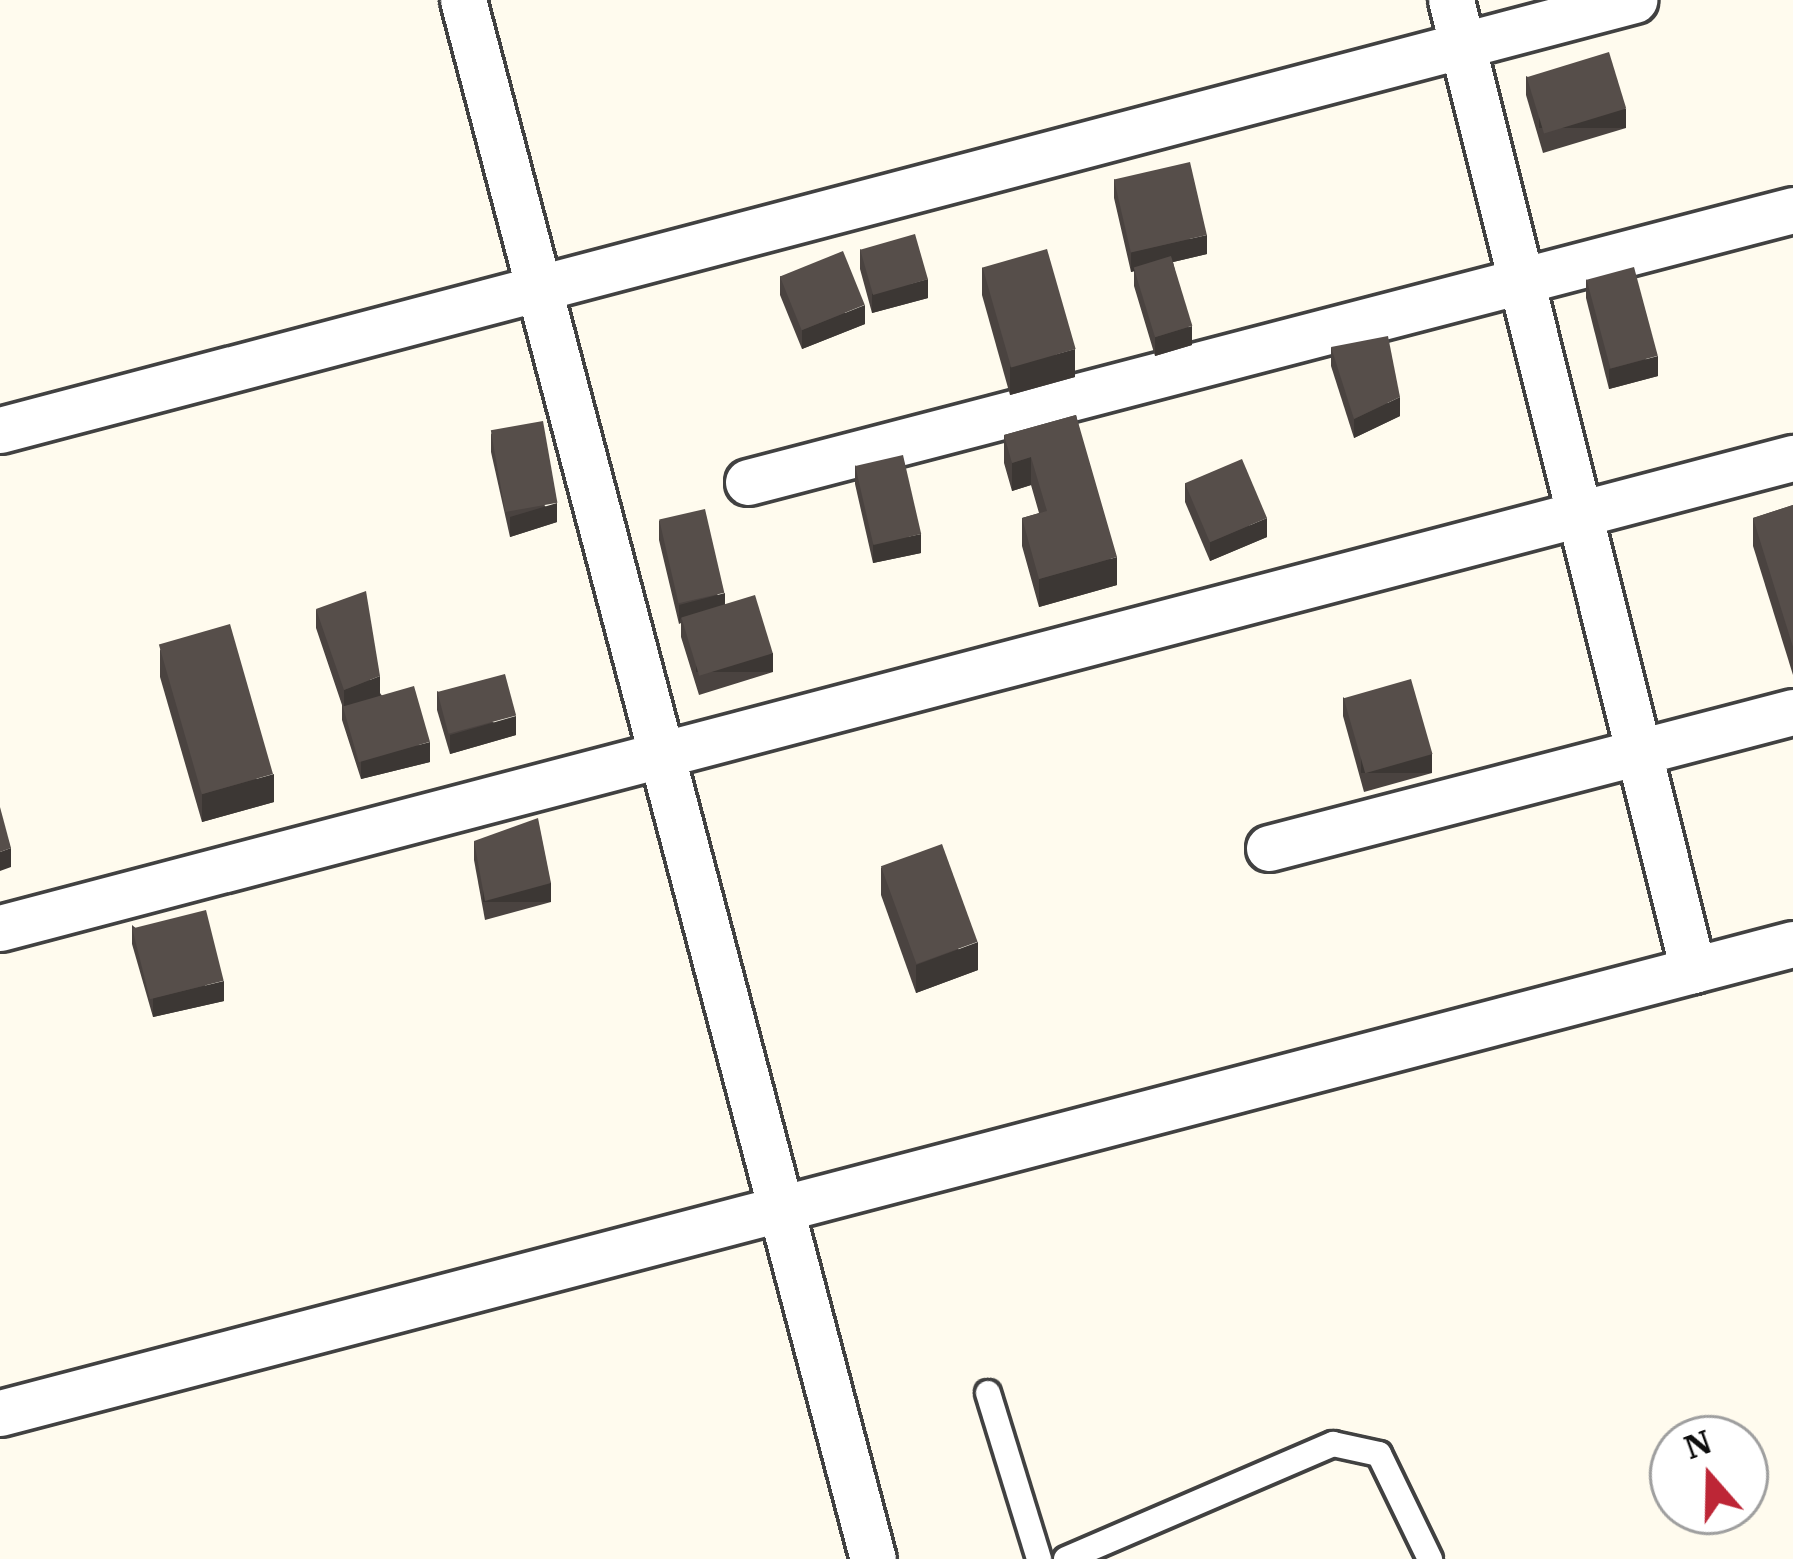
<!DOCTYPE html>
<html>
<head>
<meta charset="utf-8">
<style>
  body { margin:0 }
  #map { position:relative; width:1793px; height:1559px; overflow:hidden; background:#fffbee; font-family:"IBM Plex Serif",serif }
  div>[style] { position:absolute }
  .roads { filter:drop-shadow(3px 0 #414141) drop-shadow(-3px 0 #414141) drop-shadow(0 3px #414141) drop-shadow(0 -3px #414141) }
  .lane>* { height:24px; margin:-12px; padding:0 12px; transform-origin:12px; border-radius:12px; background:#fff }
  .street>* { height:45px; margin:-22.5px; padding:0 22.5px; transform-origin:22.5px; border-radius:22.5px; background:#fff }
  .wall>* { inset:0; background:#4a4340 }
  .shaded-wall>* { inset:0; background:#3c3734; transform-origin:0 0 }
  .building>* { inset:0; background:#564e4a; transform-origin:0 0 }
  span { translate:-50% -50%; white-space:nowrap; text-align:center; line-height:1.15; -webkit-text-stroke:12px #fff; paint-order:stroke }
  .north { position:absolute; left:1649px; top:1415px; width:120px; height:120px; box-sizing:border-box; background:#fff; border:3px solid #9f9f9f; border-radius:50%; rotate:340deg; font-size:33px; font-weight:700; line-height:48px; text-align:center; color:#0e0e0e }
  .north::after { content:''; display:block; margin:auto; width:42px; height:54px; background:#bd2636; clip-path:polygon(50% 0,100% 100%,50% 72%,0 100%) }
</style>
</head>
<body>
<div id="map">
  <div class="roads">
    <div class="lane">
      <div style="left:988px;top:1393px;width:174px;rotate:72.9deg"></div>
      <div style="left:1066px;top:1559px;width:291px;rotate:-23.3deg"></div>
      <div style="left:1333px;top:1444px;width:47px;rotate:12.3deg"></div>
      <div style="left:1379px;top:1454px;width:117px;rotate:64.1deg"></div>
    </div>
    <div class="street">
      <div style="left:463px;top:0;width:1612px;rotate:75.27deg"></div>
      <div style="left:1451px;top:0;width:1000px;rotate:75.99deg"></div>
      <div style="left:0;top:430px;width:1690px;rotate:-14.74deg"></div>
      <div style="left:748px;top:482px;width:1080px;rotate:-14.59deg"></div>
      <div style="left:1269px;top:848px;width:541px;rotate:-14.55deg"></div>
      <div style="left:0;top:928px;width:1854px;rotate:-14.69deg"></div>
      <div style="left:0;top:1413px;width:1853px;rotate:-14.66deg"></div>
    </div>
  </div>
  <div class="wall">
    <div style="clip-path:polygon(1526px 76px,1626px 128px,1543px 153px,1526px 95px)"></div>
    <div style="clip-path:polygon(1114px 179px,1207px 254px,1173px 262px,1192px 345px,1155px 356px,1134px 286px,1134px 271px,1131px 272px,1114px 198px)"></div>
    <div style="clip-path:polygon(860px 249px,928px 298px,872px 313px,860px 269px)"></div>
    <div style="clip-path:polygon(982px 267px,1075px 377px,1010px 395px,982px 295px)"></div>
    <div style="clip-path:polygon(780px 276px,865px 324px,802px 349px,780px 295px)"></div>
    <div style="clip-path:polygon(1586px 279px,1658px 376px,1609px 389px,1586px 298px)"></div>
    <div style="clip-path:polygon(1331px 347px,1400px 416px,1354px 438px,1331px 366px)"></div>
    <div style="clip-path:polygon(1076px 415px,1117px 585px,1039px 607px,1022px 546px,1022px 518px,1039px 513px,1031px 485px,1012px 491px,1004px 463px,1004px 435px)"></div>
    <div style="clip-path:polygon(491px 433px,557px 522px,510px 537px,491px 452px)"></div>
    <div style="clip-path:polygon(855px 465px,921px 553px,873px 563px,855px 484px)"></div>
    <div style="clip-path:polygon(1185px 483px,1267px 537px,1210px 561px,1185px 502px)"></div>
    <div style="clip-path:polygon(1793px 505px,1793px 675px,1753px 546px,1753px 518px)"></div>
    <div style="clip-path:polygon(659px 520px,725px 604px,773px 672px,699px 695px,681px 637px,681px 623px,679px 624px,659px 540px)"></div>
    <div style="clip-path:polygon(316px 609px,380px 693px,430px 762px,361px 779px,342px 720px,342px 705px,316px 628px)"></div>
    <div style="clip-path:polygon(160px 649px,274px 802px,202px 822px,160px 677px)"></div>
    <div style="clip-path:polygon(437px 691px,516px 735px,450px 754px,437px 710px)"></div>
    <div style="clip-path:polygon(1343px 697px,1432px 773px,1364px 792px,1343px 716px)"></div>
    <div style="clip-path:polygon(474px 841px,551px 902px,485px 920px,474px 860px)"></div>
    <div style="clip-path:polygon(881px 867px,978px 970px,916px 993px,881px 895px)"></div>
    <div style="clip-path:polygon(132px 925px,224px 1001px,153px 1017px,132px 944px)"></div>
  </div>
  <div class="shaded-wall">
    <div style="left:1626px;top:109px;width:19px;height:87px;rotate:90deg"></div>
    <div style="clip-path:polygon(1207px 235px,1207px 254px,1131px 272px,1131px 252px)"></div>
    <div style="clip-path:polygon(928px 279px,928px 298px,872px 313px,872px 294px)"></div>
    <div style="clip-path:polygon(865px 305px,865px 324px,802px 349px,802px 330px)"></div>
    <div style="clip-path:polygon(1192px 326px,1192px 345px,1155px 356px,1155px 337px)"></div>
    <div style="clip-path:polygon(1075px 349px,1075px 377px,1010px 395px,1010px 367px)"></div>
    <div style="clip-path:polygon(1658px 356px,1658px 376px,1609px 389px,1609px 369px)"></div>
    <div style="clip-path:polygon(1400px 397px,1400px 416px,1354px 438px,1354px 419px)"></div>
    <div style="clip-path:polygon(1031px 457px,1031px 485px,1012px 491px,1012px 463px)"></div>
    <div style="clip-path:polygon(557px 503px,557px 522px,510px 537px,510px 517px)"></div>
    <div style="clip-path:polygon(1267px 518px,1267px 537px,1210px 561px,1210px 542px)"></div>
    <div style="clip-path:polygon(921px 534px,921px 553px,873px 563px,873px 544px)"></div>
    <div style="clip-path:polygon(1117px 557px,1117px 585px,1039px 607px,1039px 579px)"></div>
    <div style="clip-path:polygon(725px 593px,725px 612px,681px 618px,679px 624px,679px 605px)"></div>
    <div style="left:773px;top:653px;width:19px;height:77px;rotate:90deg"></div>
    <div style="clip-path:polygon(380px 676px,380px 696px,344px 710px,344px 690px)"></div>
    <div style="clip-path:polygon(516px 716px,516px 735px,450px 754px,450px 735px)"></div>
    <div style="clip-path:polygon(430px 742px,430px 762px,361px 779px,361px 760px)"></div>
    <div style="left:1432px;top:754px;width:19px;height:71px;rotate:90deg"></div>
    <div style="clip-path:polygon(274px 774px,274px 802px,202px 822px,202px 794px)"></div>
    <div style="clip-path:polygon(11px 848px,11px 867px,0 871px,0 852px)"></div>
    <div style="left:551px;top:883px;width:19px;height:68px;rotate:90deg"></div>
    <div style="clip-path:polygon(978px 942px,978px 970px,916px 993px,916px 965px)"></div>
    <div style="clip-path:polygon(224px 981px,224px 1001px,153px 1017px,153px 998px)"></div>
  </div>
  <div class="building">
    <div style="left:1609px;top:52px;width:59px;height:86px;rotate:73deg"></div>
    <div style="left:1190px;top:162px;width:75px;height:78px;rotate:77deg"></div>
    <div style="left:915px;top:234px;width:47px;height:57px;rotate:74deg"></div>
    <div style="left:1047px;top:249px;width:104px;height:67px;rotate:74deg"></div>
    <div style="left:843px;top:251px;width:58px;height:68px;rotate:68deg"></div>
    <div style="left:1171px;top:256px;width:73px;height:39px;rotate:73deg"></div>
    <div style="left:1634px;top:267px;width:92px;height:49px;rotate:75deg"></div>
    <div style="clip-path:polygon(1388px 336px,1400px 397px,1354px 419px,1331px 347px)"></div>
    <div style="clip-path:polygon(1076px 415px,1117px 557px,1039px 579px,1022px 518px,1047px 511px,1031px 457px,1012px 463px,1004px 435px)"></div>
    <div style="left:543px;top:421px;width:83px;height:53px;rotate:80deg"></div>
    <div style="left:903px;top:455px;width:81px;height:49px;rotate:77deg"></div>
    <div style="left:1242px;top:459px;width:64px;height:62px;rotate:67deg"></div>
    <div style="clip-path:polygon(1793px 505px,1793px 647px,1753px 518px)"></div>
    <div style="left:705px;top:509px;width:86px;height:47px;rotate:77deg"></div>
    <div style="clip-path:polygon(366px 591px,380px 676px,344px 690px,316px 609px)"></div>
    <div style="left:755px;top:595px;width:61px;height:77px;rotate:73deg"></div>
    <div style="left:230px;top:624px;width:156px;height:74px;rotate:74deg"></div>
    <div style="left:505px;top:674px;width:43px;height:70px;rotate:75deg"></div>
    <div style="left:1411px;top:679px;width:78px;height:70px;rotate:74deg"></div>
    <div style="left:414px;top:686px;width:58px;height:74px;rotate:74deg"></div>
    <div style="clip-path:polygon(0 807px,11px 848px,0 852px)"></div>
    <div style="clip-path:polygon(538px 818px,551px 883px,485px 901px,474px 841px)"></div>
    <div style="left:942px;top:844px;width:104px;height:65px;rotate:70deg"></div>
    <div style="left:206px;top:910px;width:73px;height:76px;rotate:76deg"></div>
  </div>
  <div class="north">N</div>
</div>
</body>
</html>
